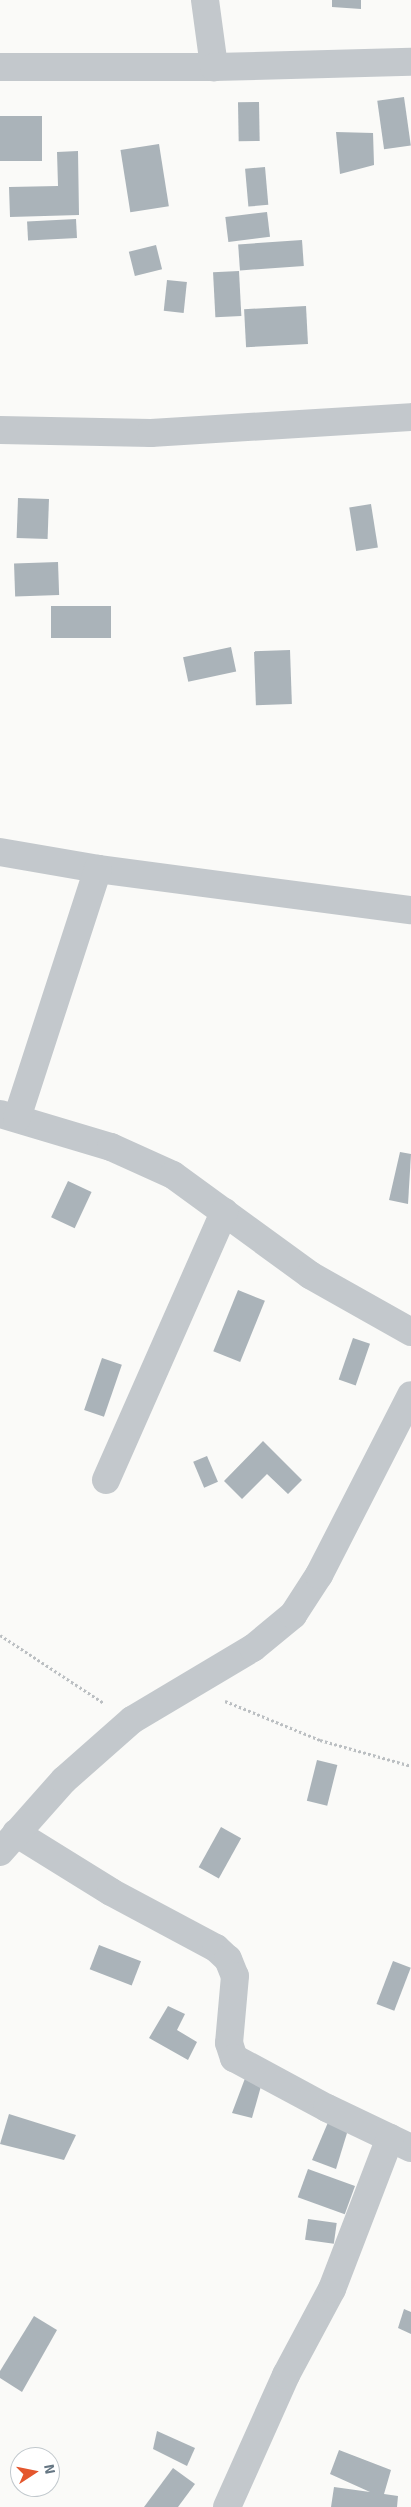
<!DOCTYPE html>
<html>
<head>
<meta charset="utf-8">
<style>
  body { margin:0 }
  #map { position:relative; width:411px; height:2507px; overflow:hidden; background:#fafaf8; font-family:Signika,sans-serif }
  div>[style] { position:absolute }
  .building>* { inset:0; background:#aab3b9; transform-origin:0 0 }
  .path>* { height:3px; margin-top:-1.5px; transform-origin:0; background:repeating-linear-gradient(90deg,#bbbfc2 0 2.5px,transparent 0 5px) }
  .street>* { height:28px; margin:-14px; padding:0 14px; transform-origin:14px; border-radius:14px; background:#c3c8cc }
  span { translate:-50% -50%; white-space:nowrap; text-align:center; line-height:1.15; -webkit-text-stroke:5px #fff; paint-order:stroke }
  .north { position:absolute; left:10px; top:2447px; width:50px; height:50px; box-sizing:border-box; background:#fff; border:1px solid #c1c8cd; border-radius:50%; rotate:79deg; font-size:14px; font-weight:700; line-height:20px; text-align:center; color:#657683 }
  .north::after { content:''; display:block; margin:auto; width:18px; height:22px; background:#e4572e; clip-path:polygon(50% 0,100% 100%,50% 72%,0 100%) }
</style>
</head>
<body>
<div id="map">
  <div class="building">
    <div style="clip-path:polygon(332px 0,361px 0,361px 9px,332px 7px)"></div>
    <div style="left:404px;top:97px;width:49px;height:27px;rotate:82deg"></div>
    <div style="left:259px;top:102px;width:39px;height:21px;rotate:89deg"></div>
    <div style="left:0;top:116px;width:42px;height:45px"></div>
    <div style="clip-path:polygon(336px 132px,373px 133px,374px 165px,340px 174px)"></div>
    <div style="left:159px;top:144px;width:63px;height:39px;rotate:81deg"></div>
    <div style="clip-path:polygon(78px 151px,79px 215px,10px 217px,9px 187px,58px 186px,57px 152px)"></div>
    <div style="left:265px;top:167px;width:38px;height:20px;rotate:85deg"></div>
    <div style="left:267px;top:212px;width:25px;height:42px;rotate:83deg"></div>
    <div style="left:76px;top:219px;width:19px;height:49px;rotate:87deg"></div>
    <div style="left:302px;top:240px;width:26px;height:64px;rotate:86deg"></div>
    <div style="left:156px;top:245px;width:25px;height:28px;rotate:76deg"></div>
    <div style="left:239px;top:271px;width:45px;height:26px;rotate:87deg"></div>
    <div style="left:167px;top:280px;width:20px;height:31px;rotate:6deg"></div>
    <div style="left:306px;top:306px;width:38px;height:62px;rotate:87deg"></div>
    <div style="left:18px;top:498px;width:31px;height:40px;rotate:2deg"></div>
    <div style="left:371px;top:504px;width:44px;height:22px;rotate:81deg"></div>
    <div style="left:58px;top:562px;width:33px;height:44px;rotate:88deg"></div>
    <div style="left:51px;top:606px;width:60px;height:32px"></div>
    <div style="left:231px;top:647px;width:25px;height:49px;rotate:78deg"></div>
    <div style="left:290px;top:650px;width:54px;height:36px;rotate:88deg"></div>
    <div style="clip-path:polygon(400px 1152px,411px 1154px,408px 1204px,389px 1200px)"></div>
    <div style="left:68px;top:1181px;width:26px;height:40px;rotate:25deg"></div>
    <div style="left:238px;top:1290px;width:29px;height:66px;rotate:22deg"></div>
    <div style="left:353px;top:1338px;width:18px;height:44px;rotate:19deg"></div>
    <div style="left:102px;top:1358px;width:21px;height:55px;rotate:19deg"></div>
    <div style="clip-path:polygon(263px 1441px,302px 1480px,288px 1494px,267px 1474px,242px 1499px,224px 1481px)"></div>
    <div style="left:207px;top:1456px;width:28px;height:15px;rotate:67deg"></div>
    <div style="left:317px;top:1760px;width:21px;height:42px;rotate:14deg"></div>
    <div style="left:221px;top:1827px;width:23px;height:46px;rotate:29deg"></div>
    <div style="left:99px;top:1945px;width:45px;height:26px;rotate:21deg"></div>
    <div style="left:393px;top:1961px;width:19px;height:46px;rotate:21deg"></div>
    <div style="clip-path:polygon(168px 2006px,185px 2014px,177px 2030px,197px 2042px,188px 2060px,149px 2038px)"></div>
    <div style="clip-path:polygon(247px 2073px,263px 2079px,252px 2118px,232px 2113px)"></div>
    <div style="clip-path:polygon(332px 2113px,351px 2120px,336px 2169px,312px 2160px)"></div>
    <div style="clip-path:polygon(9px 2114px,76px 2135px,64px 2160px,0 2144px)"></div>
    <div style="left:308px;top:2169px;width:50px;height:30px;rotate:20deg"></div>
    <div style="left:308px;top:2219px;width:29px;height:21px;rotate:8deg"></div>
    <div style="clip-path:polygon(404px 2309px,411px 2312px,411px 2334px,398px 2328px)"></div>
    <div style="clip-path:polygon(34px 2316px,57px 2330px,22px 2392px,0 2378px,0 2371px)"></div>
    <div style="clip-path:polygon(157px 2431px,195px 2448px,187px 2466px,153px 2449px)"></div>
    <div style="clip-path:polygon(339px 2450px,391px 2470px,384px 2494px,398px 2496px,397px 2507px,331px 2507px,334px 2487px,370px 2492px,330px 2474px)"></div>
    <div style="clip-path:polygon(173px 2468px,195px 2484px,178px 2507px,144px 2507px)"></div>
  </div>
  <div class="path">
    <div style="left:0;top:1635px;width:124px;rotate:33.2deg"></div>
    <div style="left:225px;top:1701px;width:103px;rotate:22.3deg"></div>
    <div style="left:320px;top:1740px;width:95px;rotate:15.9deg"></div>
  </div>
  <div class="street">
    <div style="left:205px;top:0;width:68px;rotate:82.3deg"></div>
    <div style="left:0;top:67px;width:214px"></div>
    <div style="left:214px;top:67px;width:197px;rotate:-1.5deg"></div>
    <div style="left:0;top:430px;width:151px;rotate:1.1deg"></div>
    <div style="left:151px;top:433px;width:260px;rotate:-3.5deg"></div>
    <div style="left:0;top:852px;width:99px;rotate:9.8deg"></div>
    <div style="left:98px;top:869px;width:316px;rotate:7.5deg"></div>
    <div style="left:0;top:1114px;width:116px;rotate:16.6deg"></div>
    <div style="left:111px;top:1147px;width:68px;rotate:24.3deg"></div>
    <div style="left:173px;top:1175px;width:170px;rotate:36.1deg"></div>
    <div style="left:310px;top:1275px;width:116px;rotate:29.4deg"></div>
    <div style="left:17px;top:1118px;width:262px;rotate:-72deg"></div>
    <div style="left:106px;top:1480px;width:293px;rotate:-66.2deg"></div>
    <div style="left:16px;top:1833px;width:112px;rotate:31.8deg"></div>
    <div style="left:111px;top:1892px;width:119px;rotate:28.1deg"></div>
    <div style="left:216px;top:1948px;width:16px;rotate:43deg"></div>
    <div style="left:228px;top:1959px;width:18px;rotate:68deg"></div>
    <div style="left:235px;top:1976px;width:67px;rotate:95.1deg"></div>
    <div style="left:229px;top:2043px;width:16px;rotate:72deg"></div>
    <div style="left:234px;top:2058px;width:106px;rotate:28.3deg"></div>
    <div style="left:327px;top:2108px;width:93px;rotate:25.5deg"></div>
    <div style="left:0;top:1852px;width:96px;rotate:-48.4deg"></div>
    <div style="left:64px;top:1780px;width:91px;rotate:-41.4deg"></div>
    <div style="left:132px;top:1720px;width:141px;rotate:-30.8deg"></div>
    <div style="left:253px;top:1648px;width:52px;rotate:-39.5deg"></div>
    <div style="left:293px;top:1615px;width:48px;rotate:-57deg"></div>
    <div style="left:319px;top:1575px;width:202px;rotate:-62.9deg"></div>
    <div style="left:227px;top:2507px;width:145px;rotate:-65.9deg"></div>
    <div style="left:286px;top:2375px;width:98px;rotate:-61.9deg"></div>
    <div style="left:332px;top:2289px;width:162px;rotate:-69deg"></div>
  </div>
  <div class="north">N</div>
</div>
</body>
</html>
